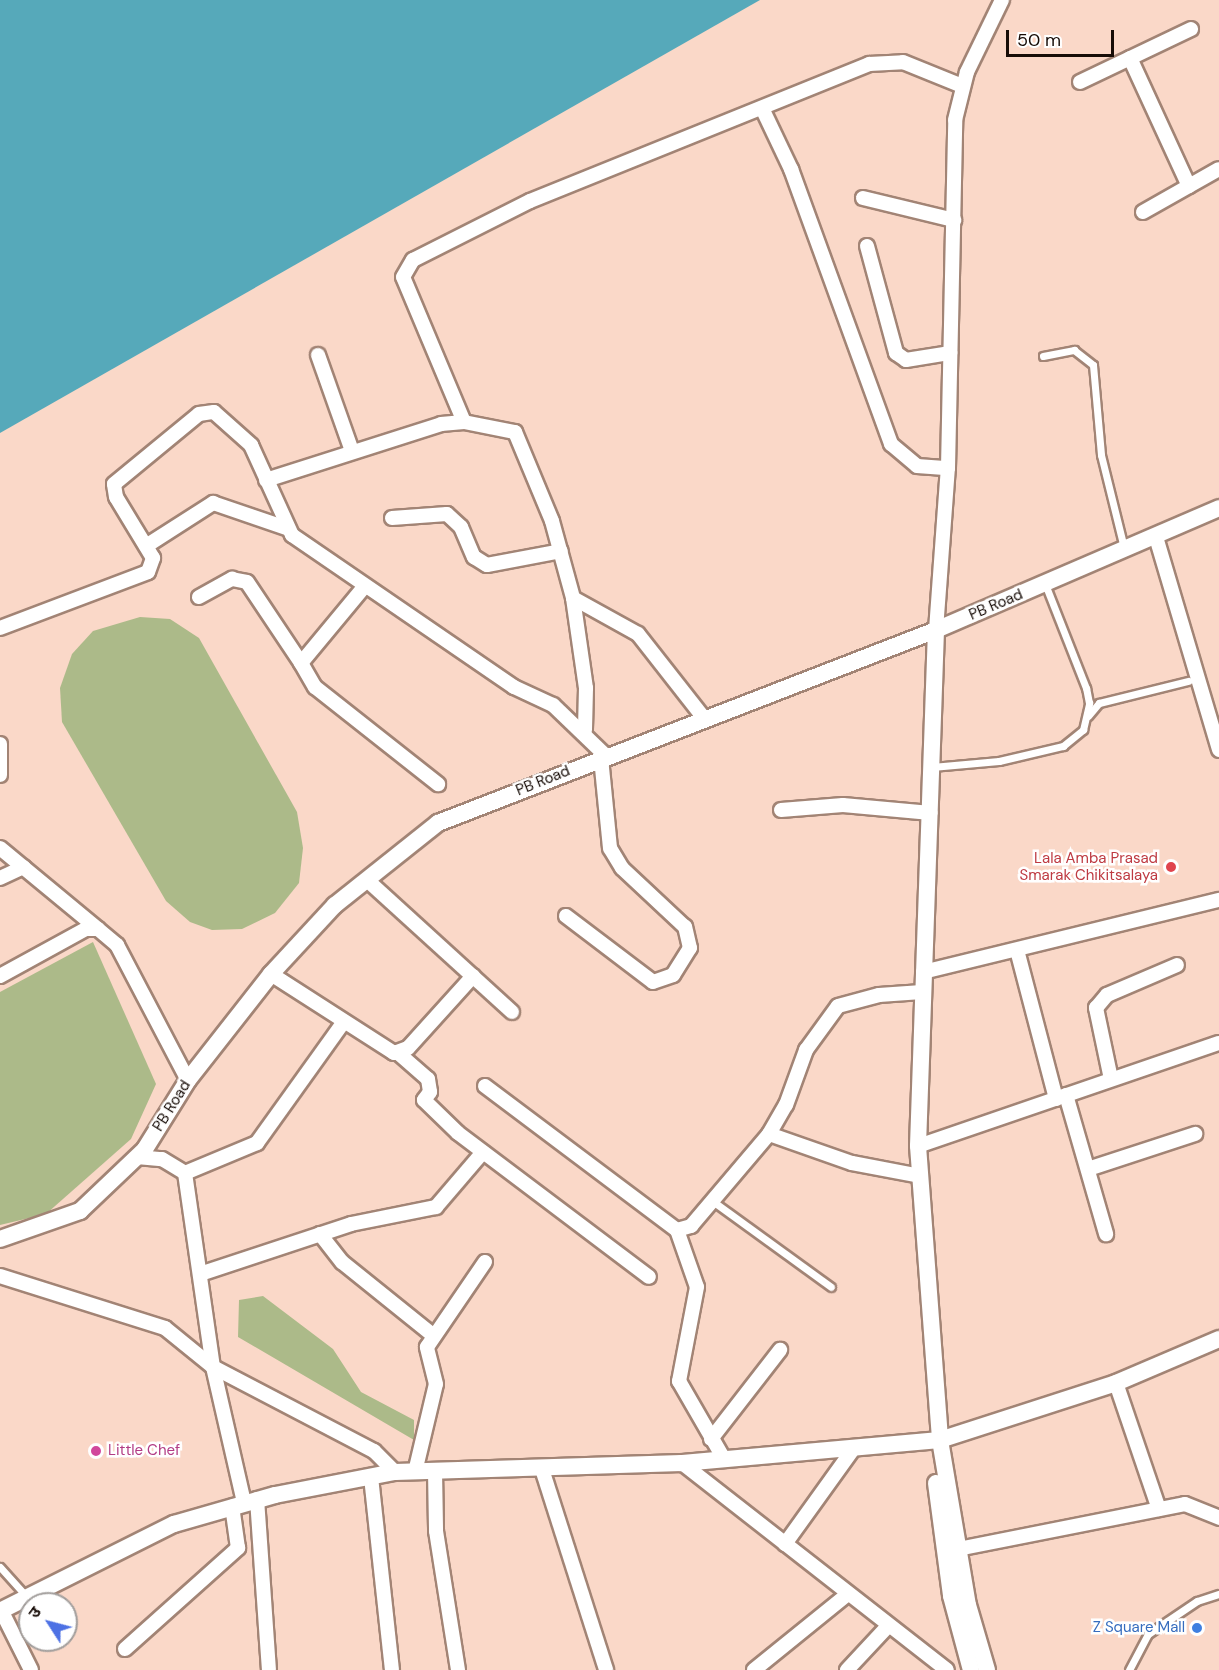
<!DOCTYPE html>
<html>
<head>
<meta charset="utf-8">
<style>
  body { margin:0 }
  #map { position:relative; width:1219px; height:1670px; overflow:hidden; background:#fad8c8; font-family:"DM Sans","Noto Sans Devanagari",sans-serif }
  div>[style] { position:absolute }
  .green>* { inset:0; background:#acba89 }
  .water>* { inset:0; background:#56a9ba }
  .roads { filter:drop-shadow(2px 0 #a28475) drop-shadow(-2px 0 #a28475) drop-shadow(0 2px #a28475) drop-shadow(0 -2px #a28475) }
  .service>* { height:7px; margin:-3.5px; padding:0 3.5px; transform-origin:3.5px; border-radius:3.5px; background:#fff }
  .minor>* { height:14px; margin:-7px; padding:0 7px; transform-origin:7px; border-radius:7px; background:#fff }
  .tertiary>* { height:16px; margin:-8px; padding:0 8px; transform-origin:8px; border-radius:8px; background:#fff }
  .dots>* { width:16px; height:16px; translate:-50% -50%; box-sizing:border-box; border:3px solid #fff; border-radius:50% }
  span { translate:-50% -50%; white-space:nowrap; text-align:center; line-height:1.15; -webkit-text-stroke:5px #fff; paint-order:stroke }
  .street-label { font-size:15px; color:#170c07 }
  .health-label { font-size:15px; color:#be3a42 }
  .right { translate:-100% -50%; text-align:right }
  .hotel-label { font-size:15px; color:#b23c85 }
  .left { translate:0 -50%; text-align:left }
  .shop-label { font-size:15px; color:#366cbe }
  .north { position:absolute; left:18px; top:1592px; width:60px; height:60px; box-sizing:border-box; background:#fff; border:2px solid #a29e9c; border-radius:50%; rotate:306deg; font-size:16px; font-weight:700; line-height:24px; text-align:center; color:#170c07 }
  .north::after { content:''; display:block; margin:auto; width:21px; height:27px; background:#4d71e4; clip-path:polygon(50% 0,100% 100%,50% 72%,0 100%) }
  .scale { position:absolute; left:1006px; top:30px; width:108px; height:27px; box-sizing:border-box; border:3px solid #170c07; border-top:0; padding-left:8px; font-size:18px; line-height:21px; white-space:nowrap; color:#170c07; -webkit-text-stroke:4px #fff; paint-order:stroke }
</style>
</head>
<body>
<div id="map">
  <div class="green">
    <div style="clip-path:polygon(140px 617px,170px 619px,199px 638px,297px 812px,303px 848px,299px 883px,275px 913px,242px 929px,212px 930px,190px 922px,166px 901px,62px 722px,60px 688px,72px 654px,93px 631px)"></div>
    <div style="clip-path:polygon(93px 942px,156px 1084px,131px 1139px,46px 1214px,0 1225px,0 992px)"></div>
    <div style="clip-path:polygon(263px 1296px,333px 1349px,361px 1392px,414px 1420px,414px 1440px,238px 1337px,239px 1300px)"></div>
  </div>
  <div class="water">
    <div style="clip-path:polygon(0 0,760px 0,0 433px)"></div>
  </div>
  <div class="roads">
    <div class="service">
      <div style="left:1043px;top:356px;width:32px;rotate:-11deg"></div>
      <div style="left:1074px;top:350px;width:24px;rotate:38deg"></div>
      <div style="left:1093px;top:365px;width:90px;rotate:84.9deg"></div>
      <div style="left:1101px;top:455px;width:96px;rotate:76.1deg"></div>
      <div style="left:1088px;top:716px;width:17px;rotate:-50deg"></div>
      <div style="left:1099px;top:703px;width:92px;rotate:-13.9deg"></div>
      <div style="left:932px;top:767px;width:67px;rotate:-5.1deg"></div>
      <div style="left:999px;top:761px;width:66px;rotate:-13.2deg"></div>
      <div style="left:1063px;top:746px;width:26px;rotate:-39deg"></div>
      <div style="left:1083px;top:730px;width:28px;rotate:-77deg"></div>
      <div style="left:1089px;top:703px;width:15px;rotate:-101deg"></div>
      <div style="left:1086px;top:688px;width:112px;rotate:-111.5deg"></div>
      <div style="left:711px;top:1200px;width:148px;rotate:35.9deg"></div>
      <div style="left:0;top:1567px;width:38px;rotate:48deg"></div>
      <div style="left:1129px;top:1670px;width:41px;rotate:-62.2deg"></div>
      <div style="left:1148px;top:1634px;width:59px;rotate:-34deg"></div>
      <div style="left:1197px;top:1601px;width:23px;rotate:-18deg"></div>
    </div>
    <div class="minor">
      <div style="left:1130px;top:58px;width:141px;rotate:65.3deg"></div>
      <div style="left:1080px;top:82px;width:123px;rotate:-25.5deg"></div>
      <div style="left:762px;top:108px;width:68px;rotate:64.6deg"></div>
      <div style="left:791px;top:169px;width:293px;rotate:70deg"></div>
      <div style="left:891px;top:444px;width:34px;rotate:40deg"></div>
      <div style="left:917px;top:466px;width:31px;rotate:4deg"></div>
      <div style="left:863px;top:198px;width:94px;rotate:13.6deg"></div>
      <div style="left:1143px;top:212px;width:87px;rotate:-29.5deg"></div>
      <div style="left:867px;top:246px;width:111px;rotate:74.8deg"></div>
      <div style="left:896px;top:353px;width:12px;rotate:35deg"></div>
      <div style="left:906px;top:360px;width:45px;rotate:-9deg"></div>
      <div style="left:318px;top:355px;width:102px;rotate:70.5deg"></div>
      <div style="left:464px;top:422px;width:157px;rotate:-112.8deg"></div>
      <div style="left:403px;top:277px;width:20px;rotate:-60deg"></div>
      <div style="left:413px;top:260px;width:131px;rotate:-26.8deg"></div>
      <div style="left:530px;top:201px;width:366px;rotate:-22deg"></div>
      <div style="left:869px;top:64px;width:34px;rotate:-3deg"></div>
      <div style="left:903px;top:62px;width:64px;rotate:22.1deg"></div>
      <div style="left:266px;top:480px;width:184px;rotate:-17.7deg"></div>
      <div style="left:441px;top:424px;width:23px;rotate:-5deg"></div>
      <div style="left:464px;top:422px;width:52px;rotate:11.1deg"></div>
      <div style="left:515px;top:432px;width:96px;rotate:67.4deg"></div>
      <div style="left:552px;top:521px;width:80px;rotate:74.7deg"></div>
      <div style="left:573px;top:598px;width:91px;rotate:81.8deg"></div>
      <div style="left:586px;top:688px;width:42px;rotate:91.4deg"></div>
      <div style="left:392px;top:518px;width:55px;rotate:-4.2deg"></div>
      <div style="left:447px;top:514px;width:19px;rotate:43deg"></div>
      <div style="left:461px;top:527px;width:33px;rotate:67deg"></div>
      <div style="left:474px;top:557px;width:15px;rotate:32deg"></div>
      <div style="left:487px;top:565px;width:75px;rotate:-10.7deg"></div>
      <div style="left:1156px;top:537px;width:222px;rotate:73.5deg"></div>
      <div style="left:146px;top:546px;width:80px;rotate:-32.7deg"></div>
      <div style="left:213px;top:503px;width:77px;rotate:18.9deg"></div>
      <div style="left:199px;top:597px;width:38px;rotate:-29deg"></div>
      <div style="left:232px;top:579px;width:15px;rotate:11deg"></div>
      <div style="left:247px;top:582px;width:97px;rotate:56.3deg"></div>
      <div style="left:301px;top:663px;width:100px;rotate:-50.3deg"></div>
      <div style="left:573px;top:598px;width:74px;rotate:29deg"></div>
      <div style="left:638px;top:634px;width:105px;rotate:51.9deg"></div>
      <div style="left:0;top:628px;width:158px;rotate:-20.7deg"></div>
      <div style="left:148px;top:572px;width:15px;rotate:-70deg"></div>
      <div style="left:153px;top:558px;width:71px;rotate:-121.2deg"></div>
      <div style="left:116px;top:497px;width:13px;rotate:-99deg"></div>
      <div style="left:114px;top:484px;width:110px;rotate:-39.5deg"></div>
      <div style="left:199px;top:414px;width:15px;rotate:-8deg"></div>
      <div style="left:214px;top:412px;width:50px;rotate:41.7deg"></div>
      <div style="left:251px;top:445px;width:99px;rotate:65.5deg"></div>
      <div style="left:292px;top:535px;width:269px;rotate:34.4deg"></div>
      <div style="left:514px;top:687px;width:43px;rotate:24.8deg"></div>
      <div style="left:553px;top:705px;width:74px;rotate:43.9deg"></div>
      <div style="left:936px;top:630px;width:162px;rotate:-85.8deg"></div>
      <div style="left:948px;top:468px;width:348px;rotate:-88.8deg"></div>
      <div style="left:955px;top:120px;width:49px;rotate:-76deg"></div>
      <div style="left:967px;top:72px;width:80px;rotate:-64.1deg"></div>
      <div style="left:301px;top:663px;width:28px;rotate:60deg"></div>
      <div style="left:315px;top:687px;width:157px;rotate:38.3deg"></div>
      <div style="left:0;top:744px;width:31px;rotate:90deg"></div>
      <div style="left:781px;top:810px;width:62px;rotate:-4.6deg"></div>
      <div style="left:843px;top:805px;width:88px;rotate:5.2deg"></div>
      <div style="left:0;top:848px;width:127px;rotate:39.6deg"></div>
      <div style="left:0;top:878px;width:26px;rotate:-25deg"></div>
      <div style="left:367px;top:880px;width:196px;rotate:42.3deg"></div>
      <div style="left:566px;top:916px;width:109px;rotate:37.2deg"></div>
      <div style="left:653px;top:982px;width:21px;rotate:-19deg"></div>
      <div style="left:673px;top:975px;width:32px;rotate:-58deg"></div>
      <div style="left:690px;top:948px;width:22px;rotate:-103deg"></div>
      <div style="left:685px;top:927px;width:86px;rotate:-136.9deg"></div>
      <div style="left:622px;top:868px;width:23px;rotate:-121deg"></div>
      <div style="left:610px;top:848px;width:90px;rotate:-95.7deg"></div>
      <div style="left:1017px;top:950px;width:154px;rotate:75.3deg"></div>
      <div style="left:923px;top:972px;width:305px;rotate:-13.7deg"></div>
      <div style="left:271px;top:974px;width:146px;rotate:32.7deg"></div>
      <div style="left:394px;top:1053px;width:15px;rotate:-20deg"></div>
      <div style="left:408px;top:1048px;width:97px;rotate:-47.9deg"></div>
      <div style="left:0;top:976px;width:98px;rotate:-28.7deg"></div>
      <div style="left:86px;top:929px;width:12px"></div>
      <div style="left:98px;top:929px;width:25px;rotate:40deg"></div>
      <div style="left:117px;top:945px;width:153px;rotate:62.3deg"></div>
      <div style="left:397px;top:1052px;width:41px;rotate:41.1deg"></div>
      <div style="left:428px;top:1079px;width:13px;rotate:81deg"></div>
      <div style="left:430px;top:1092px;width:10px;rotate:127deg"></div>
      <div style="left:424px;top:1100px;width:47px;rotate:44.1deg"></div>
      <div style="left:458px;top:1133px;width:239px;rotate:37deg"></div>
      <div style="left:1111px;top:1079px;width:73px;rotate:-101.9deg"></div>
      <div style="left:1096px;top:1008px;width:17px;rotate:-50deg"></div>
      <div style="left:1107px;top:995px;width:76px;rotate:-23.2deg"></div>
      <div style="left:485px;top:1086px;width:240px;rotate:36.9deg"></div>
      <div style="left:677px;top:1230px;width:15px;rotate:-16deg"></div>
      <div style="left:691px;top:1226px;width:121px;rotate:-49.7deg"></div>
      <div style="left:769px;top:1134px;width:88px;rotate:19.3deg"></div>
      <div style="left:852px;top:1163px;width:69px;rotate:10.8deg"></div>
      <div style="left:1066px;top:1095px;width:145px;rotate:73.9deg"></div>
      <div style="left:769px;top:1134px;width:34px;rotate:-60deg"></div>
      <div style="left:786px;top:1105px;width:59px;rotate:-70deg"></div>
      <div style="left:806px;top:1050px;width:54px;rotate:-54deg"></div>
      <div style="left:838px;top:1006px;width:42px;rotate:-15deg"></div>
      <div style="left:879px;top:995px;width:43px;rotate:-4deg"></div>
      <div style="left:918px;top:1146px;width:318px;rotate:-18.9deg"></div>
      <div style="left:137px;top:1157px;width:25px;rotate:5deg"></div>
      <div style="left:162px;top:1159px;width:27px;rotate:31deg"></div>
      <div style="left:185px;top:1173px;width:196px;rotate:81.8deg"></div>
      <div style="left:213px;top:1367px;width:139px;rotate:77.1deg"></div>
      <div style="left:1088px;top:1169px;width:113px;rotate:-18.1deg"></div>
      <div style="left:185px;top:1173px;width:78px;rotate:-22.6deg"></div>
      <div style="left:257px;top:1143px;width:148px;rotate:-54.4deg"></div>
      <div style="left:677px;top:1230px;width:60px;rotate:70.7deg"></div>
      <div style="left:697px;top:1287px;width:96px;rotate:100.8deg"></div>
      <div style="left:679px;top:1381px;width:90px;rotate:60deg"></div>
      <div style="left:320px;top:1234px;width:36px;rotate:52deg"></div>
      <div style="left:342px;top:1262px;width:118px;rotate:38.8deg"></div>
      <div style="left:200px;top:1274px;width:159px;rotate:-18.3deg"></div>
      <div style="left:351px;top:1224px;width:87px;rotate:-11.3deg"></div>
      <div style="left:436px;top:1207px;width:72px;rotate:-49.5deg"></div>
      <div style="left:0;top:1276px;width:173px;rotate:17.5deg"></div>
      <div style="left:165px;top:1328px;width:62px;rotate:39.1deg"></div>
      <div style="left:213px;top:1367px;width:182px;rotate:27.6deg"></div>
      <div style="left:374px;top:1451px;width:30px;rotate:45deg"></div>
      <div style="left:1116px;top:1383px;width:133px;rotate:71.2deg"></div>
      <div style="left:711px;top:1439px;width:113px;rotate:-52.2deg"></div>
      <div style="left:682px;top:1463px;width:336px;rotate:38deg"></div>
      <div style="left:542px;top:1469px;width:211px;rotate:72.3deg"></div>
      <div style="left:435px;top:1471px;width:60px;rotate:89deg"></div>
      <div style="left:436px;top:1531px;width:141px;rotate:81deg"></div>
      <div style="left:415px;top:1472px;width:90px;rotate:-76.6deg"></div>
      <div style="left:436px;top:1384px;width:38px;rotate:-104deg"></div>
      <div style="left:427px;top:1347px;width:103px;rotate:-55.7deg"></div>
      <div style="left:371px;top:1477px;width:194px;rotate:83.8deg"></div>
      <div style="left:257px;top:1499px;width:171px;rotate:86deg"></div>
      <div style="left:785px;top:1544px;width:118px;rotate:-54.3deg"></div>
      <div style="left:958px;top:1549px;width:231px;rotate:-11.2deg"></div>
      <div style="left:1185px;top:1504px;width:37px;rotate:22deg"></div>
      <div style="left:1px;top:1610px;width:67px;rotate:63.4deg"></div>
      <div style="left:125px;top:1649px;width:152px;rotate:-41.8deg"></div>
      <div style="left:238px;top:1548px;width:42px;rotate:-98.1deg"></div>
      <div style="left:754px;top:1670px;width:121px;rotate:-39deg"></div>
      <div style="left:847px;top:1670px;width:60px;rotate:-47deg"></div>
    </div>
    <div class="tertiary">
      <div style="left:936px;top:630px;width:516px;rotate:92deg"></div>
      <div style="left:918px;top:1146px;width:295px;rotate:85.7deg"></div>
      <div style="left:940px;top:1440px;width:167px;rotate:80.4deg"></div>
      <div style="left:968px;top:1605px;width:68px;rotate:73.7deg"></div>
      <div style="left:0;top:1239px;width:85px;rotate:-19.3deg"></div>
      <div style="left:80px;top:1211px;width:90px;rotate:-43.6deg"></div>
      <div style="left:145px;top:1149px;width:81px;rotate:-58.1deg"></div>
      <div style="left:188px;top:1080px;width:135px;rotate:-51.9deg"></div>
      <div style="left:271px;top:974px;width:94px;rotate:-47.2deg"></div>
      <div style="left:335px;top:905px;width:132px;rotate:-38.5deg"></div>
      <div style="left:438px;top:823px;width:534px;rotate:-21.18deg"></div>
      <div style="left:936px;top:630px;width:308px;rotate:-23.3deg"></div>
      <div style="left:936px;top:1483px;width:114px;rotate:82.4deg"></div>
      <div style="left:951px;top:1596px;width:77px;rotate:74.9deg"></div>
      <div style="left:0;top:1611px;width:195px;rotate:-26.6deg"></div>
      <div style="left:174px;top:1524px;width:105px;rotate:-16deg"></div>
      <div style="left:275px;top:1495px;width:122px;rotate:-10.9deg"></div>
      <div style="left:395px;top:1472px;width:287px;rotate:-1.8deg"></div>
      <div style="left:682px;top:1463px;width:259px;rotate:-5.1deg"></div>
      <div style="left:940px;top:1440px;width:185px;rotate:-17.9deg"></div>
      <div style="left:1116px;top:1383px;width:112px;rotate:-23.1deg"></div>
    </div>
  </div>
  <div class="dots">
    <div style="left:1171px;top:867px;background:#e0444e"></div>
    <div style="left:96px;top:1451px;background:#d1479c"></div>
    <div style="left:1197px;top:1628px;background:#3f7fe0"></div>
  </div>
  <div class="street-label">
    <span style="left:996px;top:605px;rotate:-23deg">PB Road</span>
    <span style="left:543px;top:781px;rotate:-22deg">PB Road</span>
    <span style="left:172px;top:1106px;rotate:-58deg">PB Road</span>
  </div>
  <div class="health-label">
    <span class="right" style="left:1158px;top:867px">Lala Amba Prasad<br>Smarak Chikitsalaya</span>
  </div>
  <div class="hotel-label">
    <span class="left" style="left:108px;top:1451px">Little Chef</span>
  </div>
  <div class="shop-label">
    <span class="right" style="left:1185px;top:1628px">Z Square Mall</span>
  </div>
  <div class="north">उ</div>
  <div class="scale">50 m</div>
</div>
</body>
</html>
